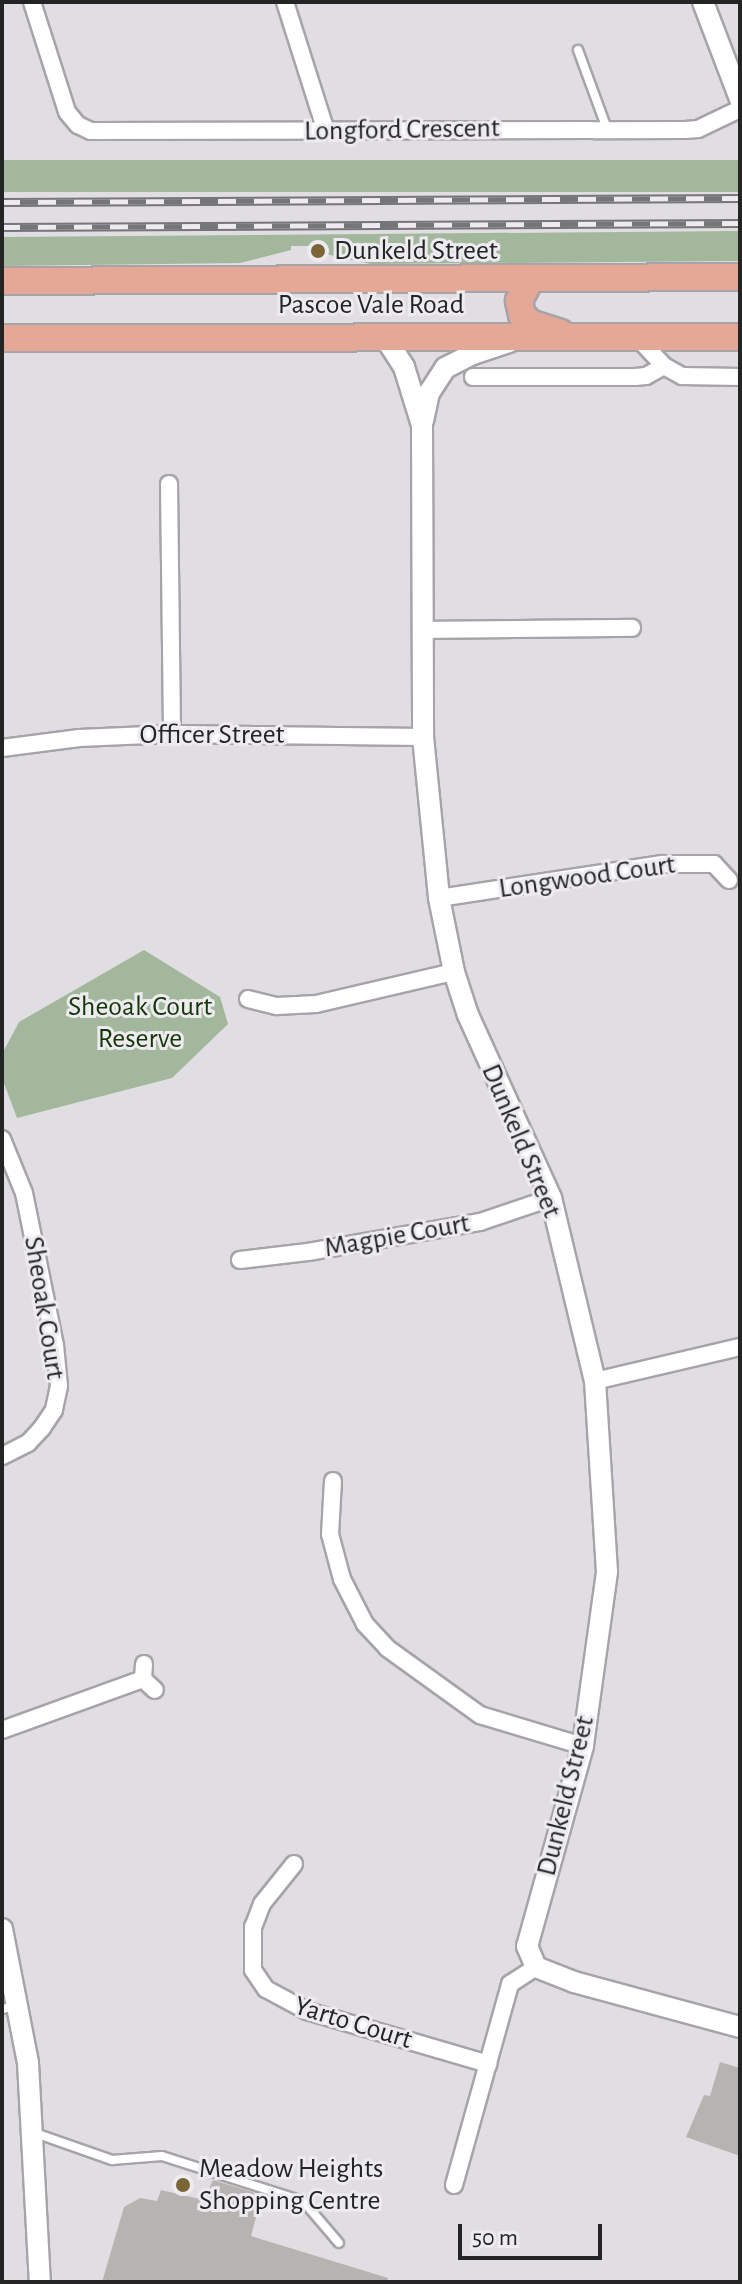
<!DOCTYPE html>
<html>
<head>
<meta charset="utf-8">
<style>
  body { margin:0 }
  #map { position:relative; width:742px; height:2284px; overflow:hidden; background:#e0dee2; font-family:"Alegreya Sans",sans-serif }
  div>[style] { position:absolute }
  .green>* { inset:0; background:#a2b79b; transform-origin:0 0 }
  .building>* { inset:0; background:#b7b3b1 }
  .roads { filter:drop-shadow(2px 0 #a6a4a8) drop-shadow(-2px 0 #a6a4a8) drop-shadow(0 2px #a6a4a8) drop-shadow(0 -2px #a6a4a8) }
  .service>* { height:8px; margin:-4px; padding:0 4px; transform-origin:4px; border-radius:4px; background:#fff }
  .minor>* { height:16px; margin:-8px; padding:0 8px; transform-origin:8px; border-radius:8px; background:#fff }
  .tertiary>* { height:20px; margin:-10px; padding:0 10px; transform-origin:10px; border-radius:10px; background:#fff }
  .primary>* { height:26px; margin:-13px; padding:0 13px; transform-origin:13px; border-radius:13px; background:#e5a896 }
  .rail>* { height:9px; margin-top:-4.5px; transform-origin:0; background:repeating-linear-gradient(90deg,#edebef 0 18px,#767578 0 36px); box-sizing:border-box; border-block:2px solid #767578 }
  .dots>* { width:22px; height:22px; translate:-50% -50%; box-sizing:border-box; border:4px solid #edebef; border-radius:50% }
  span { translate:-50% -50%; white-space:nowrap; text-align:center; line-height:1.15; -webkit-text-stroke:6px #edebef; paint-order:stroke }
  .street-label { font-size:28px; color:#242425 }
  .poi-label { font-size:28px; color:#242425 }
  .left { translate:0 -50%; text-align:left }
  .park-label { font-size:28px; color:#153708 }
  .frame { position:absolute; inset:0; border:4px solid #242425; pointer-events:none }
  .scale { position:absolute; left:458px; top:2224px; width:144px; height:36px; box-sizing:border-box; border:4px solid #242425; border-top:0; padding-left:10px; font-size:24px; line-height:28px; white-space:nowrap; color:#242425; -webkit-text-stroke:6px #edebef; paint-order:stroke }
</style>
</head>
<body>
<div id="map">
  <div class="green">
    <div style="left:740px;top:160px;width:32px;height:738px;rotate:90deg"></div>
    <div style="clip-path:polygon(740px 231px,740px 261px,371px 264px,321px 253px,320px 246px,291px 246px,291px 250px,240px 263px,2px 266px,2px 237px)"></div>
    <div style="clip-path:polygon(144px 950px,220px 997px,228px 1024px,172px 1078px,17px 1118px,2px 1078px,2px 1054px,19px 1022px)"></div>
  </div>
  <div class="building">
    <div style="clip-path:polygon(720px 2062px,740px 2068px,740px 2156px,686px 2137px,704px 2095px,710px 2096px)"></div>
    <div style="clip-path:polygon(213px 2180px,262px 2195px,251px 2236px,388px 2278px,387px 2282px,102px 2282px,124px 2207px,140px 2198px,157px 2201px,161px 2190px,204px 2200px)"></div>
  </div>
  <div class="roads">
    <div class="service">
      <div style="left:578px;top:50px;width:84px;rotate:69.8deg"></div>
      <div style="left:2px;top:2009px;width:16px;rotate:-11deg"></div>
      <div style="left:35px;top:2133px;width:82px;rotate:19.3deg"></div>
      <div style="left:112px;top:2160px;width:50px;rotate:-4.6deg"></div>
      <div style="left:162px;top:2156px;width:148px;rotate:17.7deg"></div>
      <div style="left:303px;top:2201px;width:55px;rotate:49.4deg"></div>
    </div>
    <div class="minor">
      <div style="left:32px;top:2px;width:115px;rotate:72.3deg"></div>
      <div style="left:67px;top:112px;width:17px;rotate:50deg"></div>
      <div style="left:78px;top:125px;width:14px;rotate:25deg"></div>
      <div style="left:91px;top:131px;width:594px;rotate:-0.1deg"></div>
      <div style="left:685px;top:130px;width:13px;rotate:-4deg"></div>
      <div style="left:698px;top:129px;width:47px;rotate:-25.5deg"></div>
      <div style="left:285px;top:2px;width:132px;rotate:72.4deg"></div>
      <div style="left:637px;top:337px;width:40px;rotate:47deg"></div>
      <div style="left:664px;top:366px;width:21px;rotate:29deg"></div>
      <div style="left:682px;top:376px;width:58px;rotate:1deg"></div>
      <div style="left:473px;top:377px;width:162px"></div>
      <div style="left:635px;top:377px;width:11px;rotate:-5deg"></div>
      <div style="left:646px;top:376px;width:21px;rotate:-29deg"></div>
      <div style="left:169px;top:484px;width:250px;rotate:89.3deg"></div>
      <div style="left:424px;top:630px;width:208px;rotate:-0.6deg"></div>
      <div style="left:2px;top:748px;width:78px;rotate:-7.4deg"></div>
      <div style="left:79px;top:738px;width:93px;rotate:-2.5deg"></div>
      <div style="left:172px;top:734px;width:251px;rotate:0.7deg"></div>
      <div style="left:439px;top:898px;width:226px;rotate:-8.7deg"></div>
      <div style="left:662px;top:864px;width:52px"></div>
      <div style="left:714px;top:864px;width:22px;rotate:47deg"></div>
      <div style="left:248px;top:999px;width:30px;rotate:14deg"></div>
      <div style="left:277px;top:1006px;width:39px;rotate:-3deg"></div>
      <div style="left:316px;top:1004px;width:142px;rotate:-13.1deg"></div>
      <div style="left:2px;top:1139px;width:58px;rotate:67.8deg"></div>
      <div style="left:24px;top:1193px;width:155px;rotate:78.5deg"></div>
      <div style="left:55px;top:1345px;width:41px;rotate:84.4deg"></div>
      <div style="left:59px;top:1386px;width:25px;rotate:102deg"></div>
      <div style="left:54px;top:1410px;width:22px;rotate:124deg"></div>
      <div style="left:42px;top:1428px;width:21px;rotate:133deg"></div>
      <div style="left:28px;top:1443px;width:29px;rotate:153deg"></div>
      <div style="left:240px;top:1260px;width:68px;rotate:-6.7deg"></div>
      <div style="left:308px;top:1252px;width:175px;rotate:-9.9deg"></div>
      <div style="left:480px;top:1222px;width:75px;rotate:-18.7deg"></div>
      <div style="left:595px;top:1381px;width:149px;rotate:-13.2deg"></div>
      <div style="left:333px;top:1481px;width:53px;rotate:93.2deg"></div>
      <div style="left:330px;top:1534px;width:47px;rotate:75.1deg"></div>
      <div style="left:342px;top:1579px;width:51px;rotate:62.9deg"></div>
      <div style="left:365px;top:1624px;width:33px;rotate:47deg"></div>
      <div style="left:387px;top:1648px;width:115px;rotate:35.8deg"></div>
      <div style="left:480px;top:1715px;width:108px;rotate:16.8deg"></div>
      <div style="left:144px;top:1664px;width:15px;rotate:94deg"></div>
      <div style="left:143px;top:1679px;width:16px;rotate:43deg"></div>
      <div style="left:2px;top:1730px;width:150px;rotate:-19.9deg"></div>
      <div style="left:294px;top:1864px;width:51px;rotate:128.7deg"></div>
      <div style="left:262px;top:1904px;width:25px;rotate:111deg"></div>
      <div style="left:253px;top:1927px;width:43px;rotate:90deg"></div>
      <div style="left:253px;top:1970px;width:23px;rotate:56deg"></div>
      <div style="left:266px;top:1989px;width:47px;rotate:28.2deg"></div>
      <div style="left:307px;top:2011px;width:189px;rotate:16.3deg"></div>
      <div style="left:454px;top:2185px;width:209px;rotate:-74.4deg"></div>
      <div style="left:510px;top:1984px;width:31px;rotate:-33deg"></div>
    </div>
    <div class="tertiary">
      <div style="left:703px;top:2px;width:104px;rotate:69.1deg"></div>
      <div style="left:384px;top:336px;width:37px;rotate:57deg"></div>
      <div style="left:404px;top:367px;width:61px;rotate:72.8deg"></div>
      <div style="left:422px;top:425px;width:312px;rotate:89.8deg"></div>
      <div style="left:423px;top:737px;width:162px;rotate:84.3deg"></div>
      <div style="left:439px;top:898px;width:76px;rotate:78.5deg"></div>
      <div style="left:454px;top:972px;width:45px;rotate:72deg"></div>
      <div style="left:468px;top:1015px;width:201px;rotate:65.6deg"></div>
      <div style="left:551px;top:1198px;width:188px;rotate:76.5deg"></div>
      <div style="left:595px;top:1381px;width:191px;rotate:86.4deg"></div>
      <div style="left:607px;top:1572px;width:176px;rotate:97.9deg"></div>
      <div style="left:583px;top:1746px;width:208px;rotate:105.6deg"></div>
      <div style="left:527px;top:1946px;width:23px;rotate:67deg"></div>
      <div style="left:536px;top:1967px;width:41px;rotate:21.5deg"></div>
      <div style="left:574px;top:1982px;width:172px;rotate:15.2deg"></div>
      <div style="left:423px;top:421px;width:29px;rotate:-78deg"></div>
      <div style="left:429px;top:393px;width:30px;rotate:-57deg"></div>
      <div style="left:445px;top:368px;width:28px;rotate:-27deg"></div>
      <div style="left:470px;top:355px;width:41px;rotate:-18.4deg"></div>
      <div style="left:2px;top:1929px;width:136px;rotate:79deg"></div>
      <div style="left:28px;top:2063px;width:219px;rotate:86.9deg"></div>
    </div>
    <div class="primary">
      <div style="left:531px;top:278px;width:26px;rotate:118deg"></div>
      <div style="left:519px;top:301px;width:14px;rotate:78deg"></div>
      <div style="left:522px;top:315px;width:11px;rotate:45deg"></div>
      <div style="left:530px;top:323px;width:32px;rotate:18deg"></div>
      <div style="left:2px;top:281px;width:738px;rotate:-0.31deg"></div>
      <div style="left:2px;top:338px;width:738px;rotate:-0.08deg"></div>
    </div>
  </div>
  <div class="rail">
    <div style="left:2px;top:202px;width:738px;rotate:-0.31deg"></div>
    <div style="left:2px;top:227px;width:738px;rotate:-0.31deg"></div>
  </div>
  <div class="dots">
    <div style="left:318px;top:251px;background:#7c6535"></div>
    <div style="left:183px;top:2185px;background:#7c6535"></div>
  </div>
  <div class="street-label">
    <span style="left:402px;top:130px;rotate:-1deg">Longford Crescent</span>
    <span style="left:371px;top:305px">Pascoe Vale Road</span>
    <span style="left:212px;top:735px">Officer Street</span>
    <span style="left:587px;top:877px;rotate:-8deg">Longwood Court</span>
    <span style="left:521px;top:1141px;rotate:67deg">Dunkeld Street</span>
    <span style="left:397px;top:1236px;rotate:-10deg">Magpie Court</span>
    <span style="left:44px;top:1308px;rotate:81deg">Sheoak Court</span>
    <span style="left:566px;top:1796px;rotate:-76deg">Dunkeld Street</span>
    <span style="left:353px;top:2023px;rotate:17deg">Yarto Court</span>
  </div>
  <div class="poi-label">
    <span class="left" style="left:334px;top:251px">Dunkeld Street</span>
    <span class="left" style="left:199px;top:2185px">Meadow Heights<br>Shopping Centre</span>
  </div>
  <div class="park-label">
    <span style="left:140px;top:1023px">Sheoak Court<br>Reserve</span>
  </div>
  <div class="frame"></div>
  <div class="scale">50 m</div>
</div>
</body>
</html>
